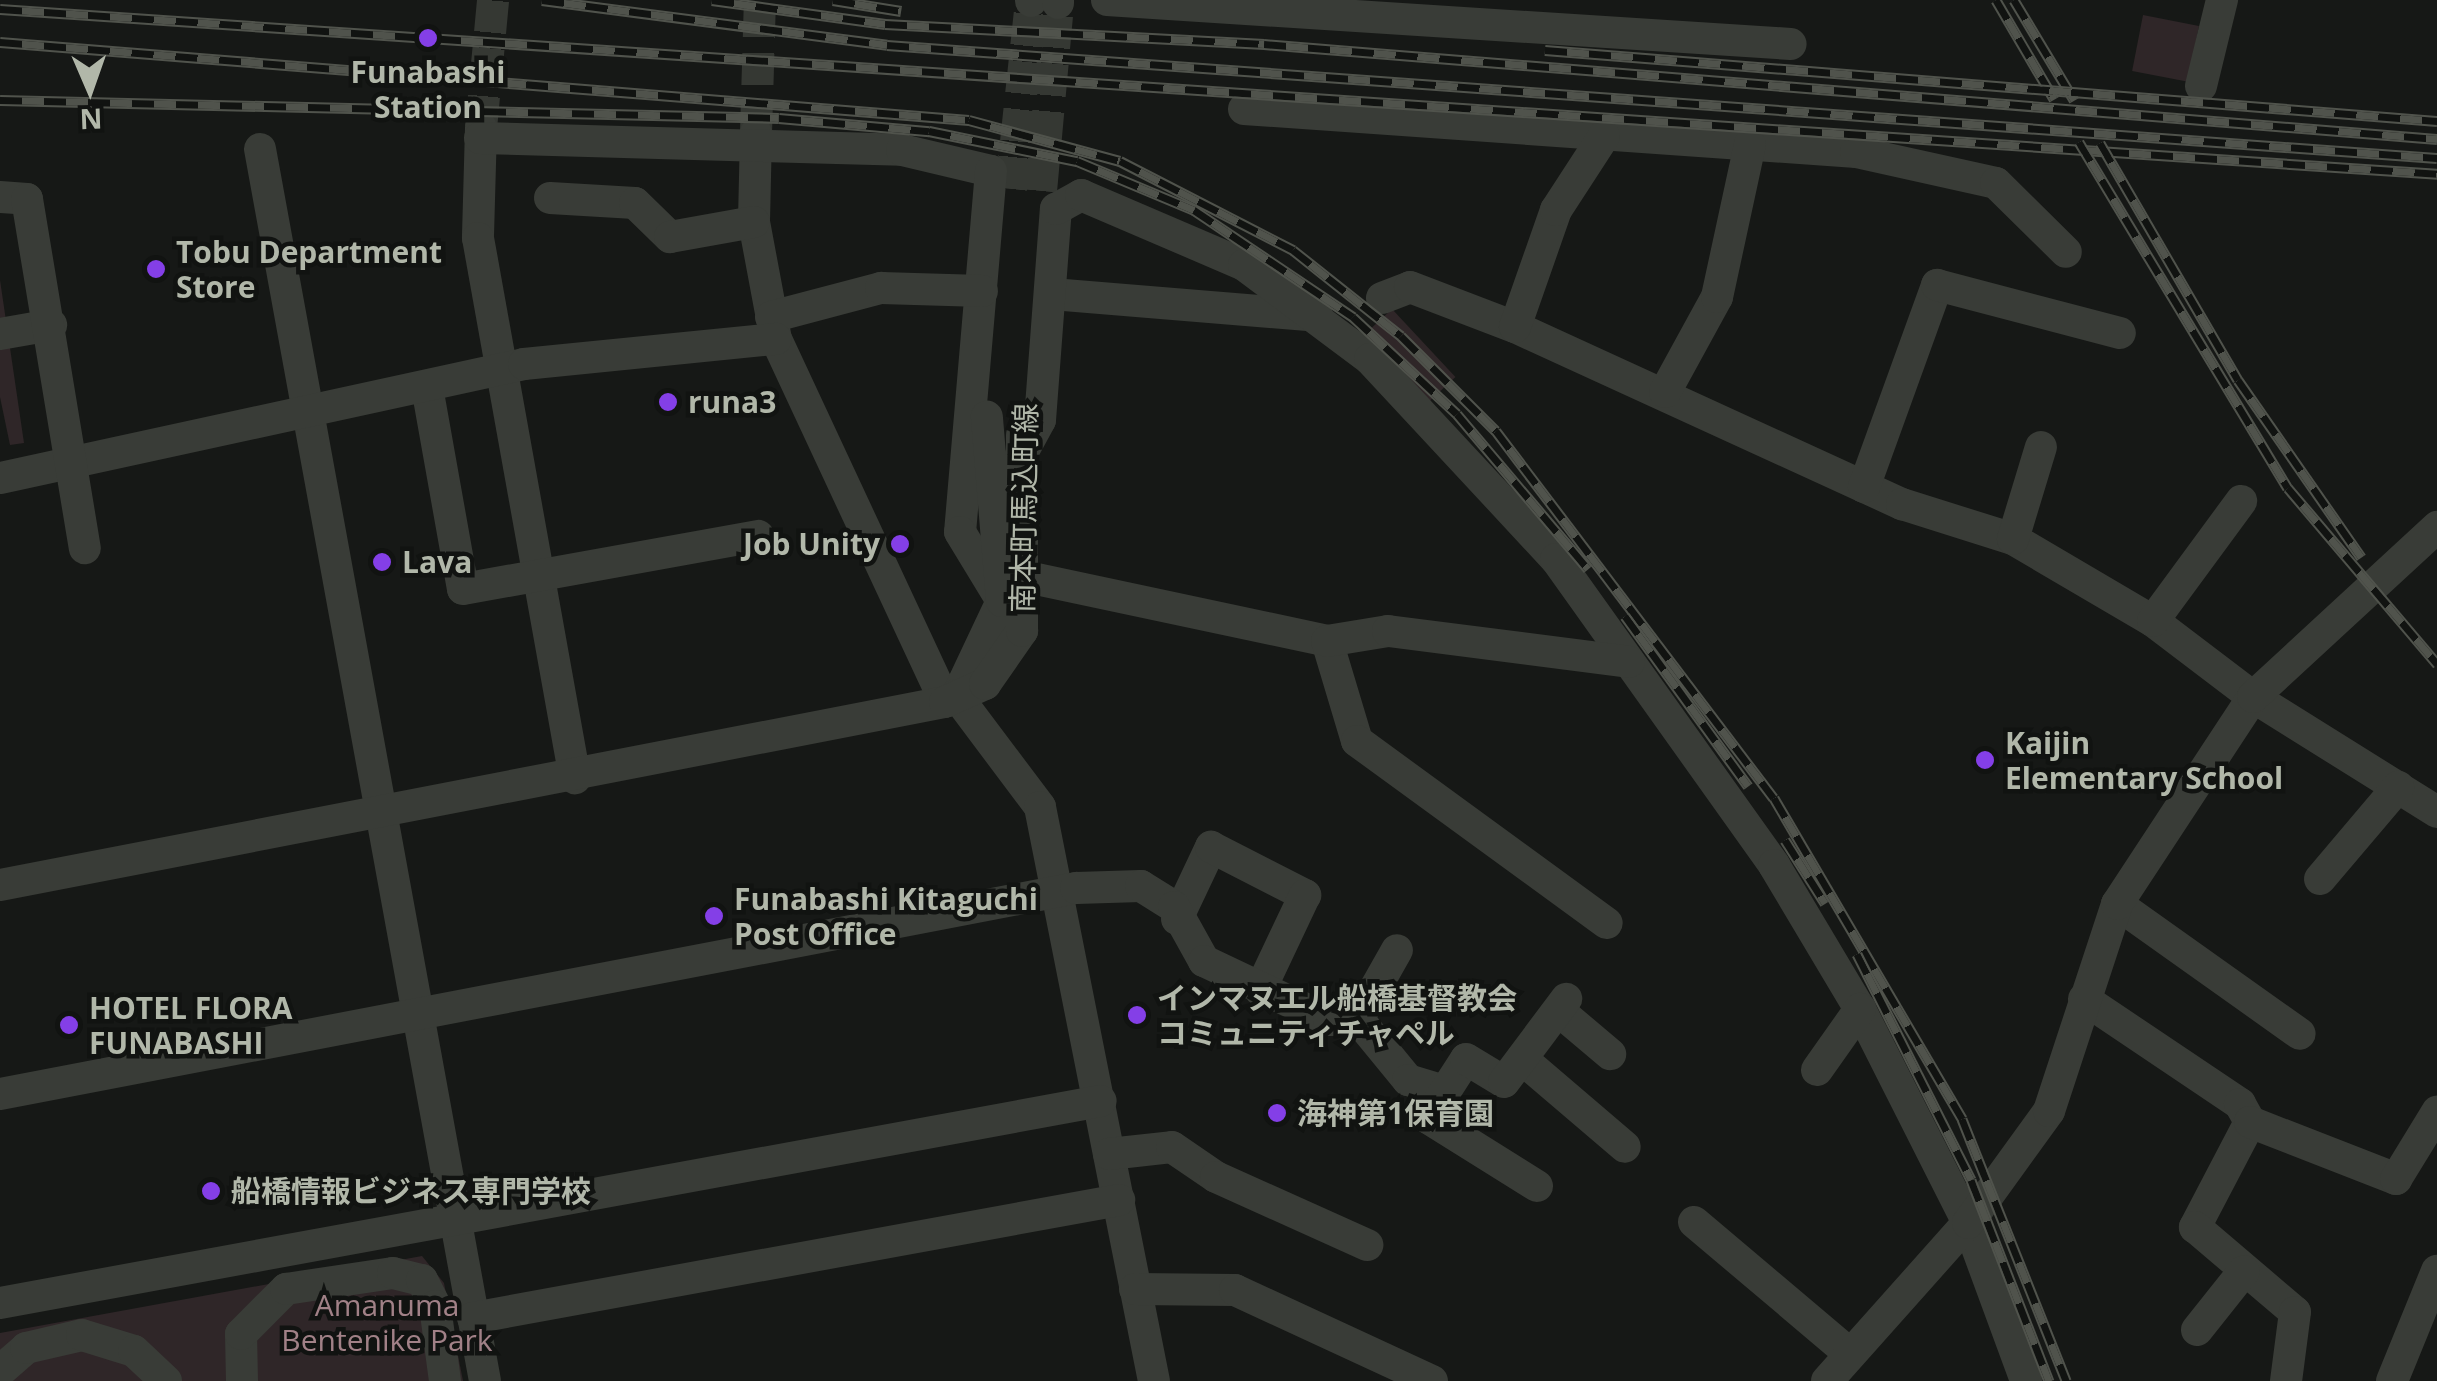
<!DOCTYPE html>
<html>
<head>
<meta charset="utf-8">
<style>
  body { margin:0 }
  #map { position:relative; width:2437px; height:1381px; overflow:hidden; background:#161816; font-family:"Open Sans","Noto Sans JP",sans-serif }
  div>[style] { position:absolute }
  .green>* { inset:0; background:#2f2628; transform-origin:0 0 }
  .minor-tunnel>* { height:32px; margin-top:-16px; transform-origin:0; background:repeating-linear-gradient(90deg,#353833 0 32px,transparent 0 48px) }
  .minor>* { height:32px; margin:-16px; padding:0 16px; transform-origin:16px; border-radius:16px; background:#393c37 }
  .rail>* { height:11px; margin-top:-5.5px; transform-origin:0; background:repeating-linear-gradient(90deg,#111311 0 22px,#50534c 0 44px); box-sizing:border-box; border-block:2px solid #50534c }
  .minor-bridge>* { height:32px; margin:-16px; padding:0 16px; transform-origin:16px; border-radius:16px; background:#393c37 }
  .dots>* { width:28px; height:28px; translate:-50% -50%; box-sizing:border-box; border:5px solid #111311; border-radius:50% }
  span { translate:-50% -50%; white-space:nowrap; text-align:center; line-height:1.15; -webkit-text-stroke:9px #111311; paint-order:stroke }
  .poi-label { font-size:30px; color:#b1b7a9; font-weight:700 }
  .left { translate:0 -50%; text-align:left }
  .right { translate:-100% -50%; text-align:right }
  .street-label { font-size:30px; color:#b1b7a9 }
  .park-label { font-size:30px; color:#a18187 }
  .north { position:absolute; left:40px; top:40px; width:100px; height:100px; -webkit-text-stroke:8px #111311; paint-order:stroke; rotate:178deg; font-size:28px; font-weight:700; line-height:40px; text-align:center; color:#b1b7a9 }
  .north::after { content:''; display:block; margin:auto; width:35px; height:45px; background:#b1b7a9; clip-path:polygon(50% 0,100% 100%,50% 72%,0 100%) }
</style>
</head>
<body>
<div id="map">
  <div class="green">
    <div style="left:2143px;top:15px;width:57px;height:57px;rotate:11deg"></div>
    <div style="clip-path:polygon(0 280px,24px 443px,10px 445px,0 397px)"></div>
    <div style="left:1392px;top:309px;width:93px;height:39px;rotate:47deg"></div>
    <div style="clip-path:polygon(422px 1256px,444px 1283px,463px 1381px,0 1381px,0 1333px)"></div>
  </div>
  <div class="minor-tunnel">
    <div style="left:481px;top:128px;width:129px;rotate:-84.6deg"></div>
    <div style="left:756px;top:133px;width:133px;rotate:-88.3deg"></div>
    <div style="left:1011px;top:189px;width:189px;rotate:-83.9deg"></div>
    <div style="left:1041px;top:191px;width:189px;rotate:-84.8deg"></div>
  </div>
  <div class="minor">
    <div style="left:1107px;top:0;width:685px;rotate:3.68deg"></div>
    <div style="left:1031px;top:1px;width:1px;rotate:-90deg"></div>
    <div style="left:1058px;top:3px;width:3px;rotate:-90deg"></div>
    <div style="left:2201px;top:86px;width:89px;rotate:-76.3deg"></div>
    <div style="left:1244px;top:109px;width:614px;rotate:4.02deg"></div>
    <div style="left:1856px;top:152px;width:143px;rotate:12.5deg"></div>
    <div style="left:1996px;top:183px;width:98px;rotate:44.6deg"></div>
    <div style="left:481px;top:128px;width:110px;rotate:91.6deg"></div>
    <div style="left:478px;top:238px;width:549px;rotate:79.82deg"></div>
    <div style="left:756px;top:133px;width:89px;rotate:91.3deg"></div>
    <div style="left:754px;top:222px;width:119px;rotate:79.4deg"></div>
    <div style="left:776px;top:339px;width:400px;rotate:65deg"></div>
    <div style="left:480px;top:138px;width:422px;rotate:1.6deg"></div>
    <div style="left:902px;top:150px;width:91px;rotate:13.3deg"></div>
    <div style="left:991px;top:171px;width:362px;rotate:94.9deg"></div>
    <div style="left:960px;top:532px;width:81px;rotate:58.7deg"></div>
    <div style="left:260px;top:149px;width:1252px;rotate:79.65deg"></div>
    <div style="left:550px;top:198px;width:85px;rotate:3.4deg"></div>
    <div style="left:635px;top:203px;width:49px;rotate:44.2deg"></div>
    <div style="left:670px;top:237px;width:85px;rotate:-10.1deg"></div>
    <div style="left:1052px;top:294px;width:266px;rotate:4.7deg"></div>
    <div style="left:1382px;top:298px;width:30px;rotate:-21deg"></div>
    <div style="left:1410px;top:287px;width:112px;rotate:20.9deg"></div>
    <div style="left:1515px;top:327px;width:426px;rotate:24.6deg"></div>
    <div style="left:1902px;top:504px;width:116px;rotate:17.5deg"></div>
    <div style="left:2013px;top:539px;width:162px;rotate:30.4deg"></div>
    <div style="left:2153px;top:621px;width:126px;rotate:37.2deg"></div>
    <div style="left:2253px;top:697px;width:217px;rotate:32deg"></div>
    <div style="left:771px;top:317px;width:114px;rotate:-14.8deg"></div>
    <div style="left:881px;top:288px;width:101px;rotate:1.7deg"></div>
    <div style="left:1515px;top:327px;width:124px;rotate:-70.7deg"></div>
    <div style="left:1556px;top:210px;width:88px;rotate:-57deg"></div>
    <div style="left:0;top:334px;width:52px;rotate:-10deg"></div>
    <div style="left:427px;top:387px;width:205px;rotate:79.9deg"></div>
    <div style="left:463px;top:589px;width:300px;rotate:-10.2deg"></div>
    <div style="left:1665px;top:392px;width:108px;rotate:-61.3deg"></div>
    <div style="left:1717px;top:297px;width:156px;rotate:-77.8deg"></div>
    <div style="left:1020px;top:457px;width:42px;rotate:-61.6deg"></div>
    <div style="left:1040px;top:420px;width:212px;rotate:-85.7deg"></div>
    <div style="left:1056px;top:209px;width:29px;rotate:-29deg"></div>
    <div style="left:1081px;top:195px;width:177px;rotate:23.2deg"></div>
    <div style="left:1244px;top:265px;width:157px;rotate:36.7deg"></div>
    <div style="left:1370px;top:359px;width:273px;rotate:47.1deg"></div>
    <div style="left:1556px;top:559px;width:376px;rotate:54.5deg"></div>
    <div style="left:1774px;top:865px;width:168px;rotate:59.2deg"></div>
    <div style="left:1860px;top:1009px;width:240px;rotate:63.2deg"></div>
    <div style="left:1968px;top:1223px;width:168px;rotate:69.8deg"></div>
    <div style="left:0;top:478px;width:536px;rotate:-12.27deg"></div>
    <div style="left:524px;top:364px;width:253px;rotate:-5.7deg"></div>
    <div style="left:1864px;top:487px;width:215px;rotate:-70.1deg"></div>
    <div style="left:1937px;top:285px;width:189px;rotate:14.7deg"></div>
    <div style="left:2013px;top:539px;width:96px;rotate:-73.1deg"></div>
    <div style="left:1027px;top:577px;width:307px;rotate:12deg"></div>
    <div style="left:1327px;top:641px;width:104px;rotate:73.3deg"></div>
    <div style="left:1357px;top:741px;width:309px;rotate:36.1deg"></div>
    <div style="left:2153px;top:621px;width:149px;rotate:-53.7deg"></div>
    <div style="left:1327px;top:641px;width:62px;rotate:-9.3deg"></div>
    <div style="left:1388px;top:631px;width:243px;rotate:7.3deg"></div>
    <div style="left:959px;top:692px;width:101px;rotate:-64.7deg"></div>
    <div style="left:1002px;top:601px;width:185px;rotate:-94.7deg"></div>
    <div style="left:956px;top:695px;width:140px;rotate:53.1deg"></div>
    <div style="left:1040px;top:807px;width:585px;rotate:78.77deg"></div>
    <div style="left:2320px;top:879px;width:121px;rotate:-49.7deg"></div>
    <div style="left:0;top:885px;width:963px;rotate:-10.96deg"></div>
    <div style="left:945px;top:702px;width:44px;rotate:-24.2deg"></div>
    <div style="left:985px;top:684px;width:65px;rotate:-55.1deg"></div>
    <div style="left:1022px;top:631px;width:196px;rotate:-90deg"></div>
    <div style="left:2117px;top:904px;width:224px;rotate:35.4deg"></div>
    <div style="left:1177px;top:919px;width:80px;rotate:-64.7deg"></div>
    <div style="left:1211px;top:847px;width:106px;rotate:27.1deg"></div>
    <div style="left:1305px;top:895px;width:105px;rotate:115.3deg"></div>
    <div style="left:2084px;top:999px;width:188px;rotate:33.9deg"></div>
    <div style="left:2240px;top:1104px;width:21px;rotate:61deg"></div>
    <div style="left:2250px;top:1122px;width:119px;rotate:117.6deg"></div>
    <div style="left:2195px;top:1227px;width:131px;rotate:40.4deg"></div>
    <div style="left:2295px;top:1312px;width:70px;rotate:97.4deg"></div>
    <div style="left:1559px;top:1011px;width:67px;rotate:40.1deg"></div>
    <div style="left:1358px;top:1019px;width:79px;rotate:50.7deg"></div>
    <div style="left:1408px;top:1080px;width:39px;rotate:17deg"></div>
    <div style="left:1522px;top:1059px;width:135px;rotate:40.5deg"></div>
    <div style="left:1817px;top:1070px;width:75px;rotate:-54.8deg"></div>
    <div style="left:0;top:1094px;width:1096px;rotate:-10.84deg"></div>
    <div style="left:1076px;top:888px;width:65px;rotate:-1.8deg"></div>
    <div style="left:1141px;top:886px;width:39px;rotate:32deg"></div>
    <div style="left:1174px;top:907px;width:62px;rotate:60.9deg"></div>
    <div style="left:1204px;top:961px;width:138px;rotate:25.3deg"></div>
    <div style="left:1329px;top:1020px;width:29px;rotate:-2deg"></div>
    <div style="left:1358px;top:1019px;width:79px;rotate:-60.5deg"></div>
    <div style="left:2250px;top:1122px;width:157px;rotate:21.3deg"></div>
    <div style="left:2396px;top:1179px;width:79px;rotate:-58.5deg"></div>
    <div style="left:1109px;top:1154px;width:63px;rotate:-6.3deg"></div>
    <div style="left:1172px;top:1147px;width:53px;rotate:34.3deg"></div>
    <div style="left:1216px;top:1177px;width:166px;rotate:24.2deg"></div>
    <div style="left:1537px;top:1186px;width:128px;rotate:-148deg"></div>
    <div style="left:1428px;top:1118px;width:70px;rotate:-57.2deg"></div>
    <div style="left:1466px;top:1059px;width:44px;rotate:31.2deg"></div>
    <div style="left:1504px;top:1082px;width:104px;rotate:-53.2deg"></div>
    <div style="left:1694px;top:1222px;width:204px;rotate:40.2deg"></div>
    <div style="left:1135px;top:1289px;width:100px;rotate:0.6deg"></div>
    <div style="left:1235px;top:1290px;width:217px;rotate:24.8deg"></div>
    <div style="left:0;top:1303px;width:1119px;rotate:-10.4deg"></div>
    <div style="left:473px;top:1318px;width:657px;rotate:-10.35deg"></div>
    <div style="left:2197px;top:1330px;width:75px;rotate:-51.5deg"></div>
    <div style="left:0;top:1371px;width:35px;rotate:-41deg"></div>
    <div style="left:26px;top:1348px;width:57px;rotate:-13.1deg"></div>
    <div style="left:82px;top:1335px;width:54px;rotate:17.1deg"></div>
    <div style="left:134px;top:1351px;width:44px;rotate:43.2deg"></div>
    <div style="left:242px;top:1381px;width:47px;rotate:-91.2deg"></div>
    <div style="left:241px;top:1334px;width:64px;rotate:-45deg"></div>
    <div style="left:286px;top:1289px;width:108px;rotate:-8.5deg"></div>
    <div style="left:393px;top:1273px;width:30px;rotate:14deg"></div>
    <div style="left:422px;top:1280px;width:29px;rotate:63deg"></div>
    <div style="left:435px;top:1306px;width:76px;rotate:82.4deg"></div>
    <div style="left:1827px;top:1381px;width:212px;rotate:-48.3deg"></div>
    <div style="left:1968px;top:1223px;width:138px;rotate:-54.1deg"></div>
    <div style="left:2049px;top:1111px;width:218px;rotate:-71.8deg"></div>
    <div style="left:2117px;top:904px;width:248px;rotate:-56.7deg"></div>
    <div style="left:2253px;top:697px;width:251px;rotate:-42.7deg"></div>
    <div style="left:2392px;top:1381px;width:119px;rotate:-67.8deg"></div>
  </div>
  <div class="rail">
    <div style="left:542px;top:0;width:348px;rotate:7.4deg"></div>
    <div style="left:887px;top:45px;width:1554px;rotate:4.17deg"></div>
    <div style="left:712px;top:0;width:175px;rotate:7.9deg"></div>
    <div style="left:885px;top:24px;width:380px;rotate:3deg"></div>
    <div style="left:1264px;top:44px;width:1177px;rotate:4.63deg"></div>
    <div style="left:833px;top:0;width:69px;rotate:9.2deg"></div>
    <div style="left:1996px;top:0;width:115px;rotate:59.6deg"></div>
    <div style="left:2014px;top:0;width:117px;rotate:59deg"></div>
    <div style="left:0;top:9px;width:2443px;rotate:3.87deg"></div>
    <div style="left:0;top:42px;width:972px;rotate:4.6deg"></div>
    <div style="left:969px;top:120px;width:156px;rotate:15.2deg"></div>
    <div style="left:1120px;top:161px;width:195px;rotate:27.2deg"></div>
    <div style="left:1293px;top:250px;width:138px;rotate:38.5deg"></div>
    <div style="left:1401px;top:336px;width:134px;rotate:45deg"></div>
    <div style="left:1496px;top:431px;width:460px;rotate:52.9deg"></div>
    <div style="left:1774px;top:798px;width:372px;rotate:59.6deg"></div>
    <div style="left:1962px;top:1119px;width:282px;rotate:68.3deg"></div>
    <div style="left:1545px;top:50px;width:895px;rotate:4.55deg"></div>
    <div style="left:0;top:100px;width:779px;rotate:1.32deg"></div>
    <div style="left:779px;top:118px;width:151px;rotate:5deg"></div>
    <div style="left:929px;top:131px;width:151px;rotate:11.5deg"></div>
    <div style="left:1077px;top:161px;width:127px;rotate:22.7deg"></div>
    <div style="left:1194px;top:210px;width:192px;rotate:33.9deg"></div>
    <div style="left:1353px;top:317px;width:142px;rotate:43deg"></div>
    <div style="left:1457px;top:414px;width:203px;rotate:49.8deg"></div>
    <div style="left:2079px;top:142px;width:404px;rotate:58.9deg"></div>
    <div style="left:2288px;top:488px;width:231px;rotate:49.7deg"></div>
    <div style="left:2100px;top:143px;width:274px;rotate:59.8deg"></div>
    <div style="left:2238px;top:380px;width:216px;rotate:55.2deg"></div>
    <div style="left:1625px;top:616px;width:210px;rotate:54.1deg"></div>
    <div style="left:1785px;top:840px;width:75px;rotate:57.6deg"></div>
    <div style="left:1857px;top:954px;width:253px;rotate:63.2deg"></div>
    <div style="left:1971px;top:1180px;width:216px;rotate:68.8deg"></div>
  </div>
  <div class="minor-bridge">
    <div style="left:0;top:197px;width:27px;rotate:4deg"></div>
    <div style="left:27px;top:199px;width:354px;rotate:80.6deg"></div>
  </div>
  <div class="dots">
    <div style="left:428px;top:38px;background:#843fe7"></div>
    <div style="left:156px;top:269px;background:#843fe7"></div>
    <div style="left:668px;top:402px;background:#843fe7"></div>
    <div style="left:900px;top:544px;background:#843fe7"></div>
    <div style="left:382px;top:562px;background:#843fe7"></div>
    <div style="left:1985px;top:760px;background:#843fe7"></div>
    <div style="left:714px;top:916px;background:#843fe7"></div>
    <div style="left:1137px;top:1015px;background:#843fe7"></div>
    <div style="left:69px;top:1025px;background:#843fe7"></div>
    <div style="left:1277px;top:1113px;background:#843fe7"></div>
    <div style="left:211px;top:1191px;background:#843fe7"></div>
  </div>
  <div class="poi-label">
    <span style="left:428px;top:89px">Funabashi<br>Station</span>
    <span class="left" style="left:176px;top:269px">Tobu Department<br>Store</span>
    <span class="left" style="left:688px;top:402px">runa3</span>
    <span class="right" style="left:880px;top:544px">Job Unity</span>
    <span class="left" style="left:402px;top:562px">Lava</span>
    <span class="left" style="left:2005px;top:760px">Kaijin<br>Elementary School</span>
    <span class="left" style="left:734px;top:916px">Funabashi Kitaguchi<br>Post Office</span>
    <span class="left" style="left:1157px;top:1015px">インマヌエル船橋基督教会<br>コミュニティチャペル</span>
    <span class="left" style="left:89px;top:1025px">HOTEL FLORA<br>FUNABASHI</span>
    <span class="left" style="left:1297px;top:1113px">海神第1保育園</span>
    <span class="left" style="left:231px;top:1191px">船橋情報ビジネス専門学校</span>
  </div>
  <div class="street-label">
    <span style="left:1024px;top:508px;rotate:-89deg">南本町馬込町線</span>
  </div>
  <div class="park-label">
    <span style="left:387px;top:1322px">Amanuma<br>Bentenike Park</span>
  </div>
  <div class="north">N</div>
</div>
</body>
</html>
